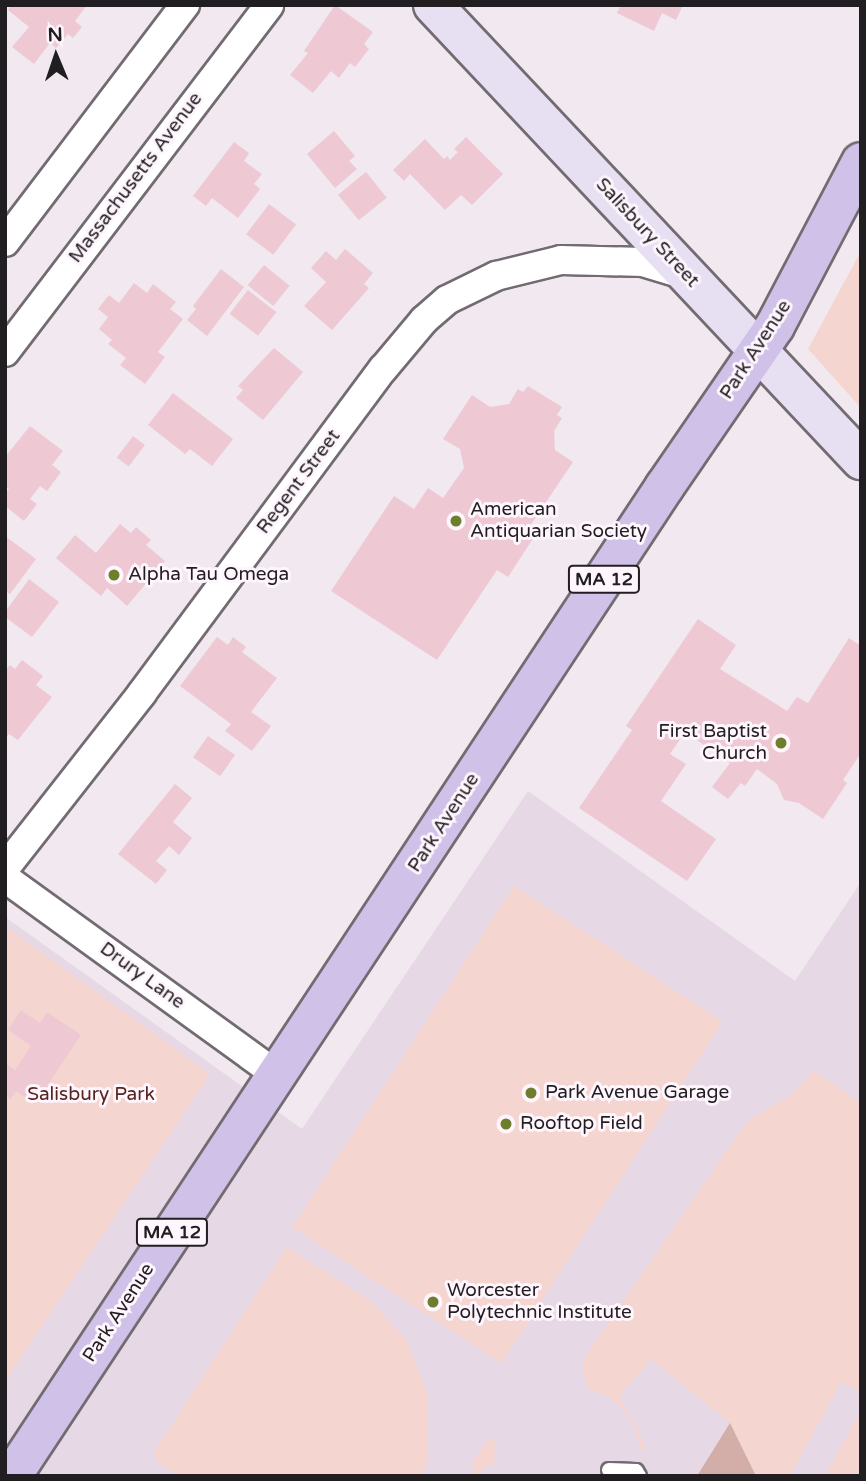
<!DOCTYPE html>
<html>
<head>
<meta charset="utf-8">
<style>
  body { margin:0 }
  #map { position:relative; width:866px; height:1481px; overflow:hidden; background:#f1e8f0; font-family:"Varela Round",sans-serif }
  div>[style] { position:absolute }
  .built>* { inset:0; background:#e7d8e5 }
  .green>* { inset:0; background:#f5d5cf; transform-origin:0 0 }
  .forest>* { inset:0; background:#d3aea8 }
  .building>* { inset:0; background:#eec9d3; transform-origin:0 0 }
  .roads { filter:drop-shadow(2px 0 #726b71) drop-shadow(-2px 0 #726b71) drop-shadow(0 2px #726b71) drop-shadow(0 -2px #726b71) }
  .lane>* { height:14px; margin:-7px; padding:0 7px; transform-origin:7px; border-radius:7px; background:#fff }
  .street>* { height:28px; margin:-14px; padding:0 14px; transform-origin:14px; border-radius:14px; background:#fff }
  .secondary>* { height:38px; margin:-19px; padding:0 19px; transform-origin:19px; border-radius:19px; background:#e7e0f3 }
  .primary>* { height:38px; margin:-19px; padding:0 19px; transform-origin:19px; border-radius:19px; background:#cfc1e8 }
  .dots>* { width:19px; height:19px; translate:-50% -50%; box-sizing:border-box; border:4px solid #fef5fd; border-radius:50% }
  span { translate:-50% -50%; white-space:nowrap; text-align:center; line-height:1.15; -webkit-text-stroke:6px #fef5fd; paint-order:stroke }
  .shield-label span { padding:2px 5px; background:#fef5fd; border:2px solid; border-radius:5px; -webkit-text-stroke-width:0 }
  .shield-label { font-size:18px; color:#211e21; font-weight:700 }
  .street-label { font-size:19px; color:#211e21 }
  .poi-label { font-size:19px; color:#211e21 }
  .left { translate:0 -50%; text-align:left }
  .right { translate:-100% -50%; text-align:right }
  .park-label { font-size:19px; color:#55251e }
  .frame { position:absolute; inset:0; border:7px solid #211e21; pointer-events:none }
  .north { position:absolute; left:21px; top:21px; width:70px; height:70px; -webkit-text-stroke:5px #fef5fd; paint-order:stroke; rotate:358deg; font-size:19px; font-weight:700; line-height:28px; text-align:center; color:#211e21 }
  .north::after { content:''; display:block; margin:auto; width:24px; height:32px; background:#211e21; clip-path:polygon(50% 0,100% 100%,50% 72%,0 100%) }
</style>
</head>
<body>
<div id="map">
  <div class="built">
    <div style="clip-path:polygon(528px 791px,795px 981px,861px 882px,861px 1476px,5px 1476px,5px 917px,302px 1129px)"></div>
  </div>
  <div class="green">
    <div style="clip-path:polygon(861px 251px,861px 408px,808px 349px)"></div>
    <div style="left:514px;top:886px;width:249px;height:407px;rotate:33deg"></div>
    <div style="clip-path:polygon(5px 926px,210px 1074px,5px 1381px)"></div>
    <div style="clip-path:polygon(814px 1071px,861px 1103px,861px 1392px,841px 1382px,790px 1476px,756px 1476px,730px 1423px,651px 1359px,619px 1397px,636px 1424px,646px 1449px,641px 1449px,632px 1421px,623px 1408px,611px 1398px,587px 1388px,583px 1366px,586px 1355px,741px 1130px,751px 1119px,790px 1096px)"></div>
    <div style="clip-path:polygon(287px 1247px,369px 1300px,406px 1339px,428px 1395px,428px 1454px,423px 1476px,178px 1476px,157px 1462px,154px 1452px)"></div>
    <div style="clip-path:polygon(861px 1411px,861px 1476px,825px 1476px,845px 1439px)"></div>
    <div style="clip-path:polygon(490px 1436px,495px 1443px,494px 1468px,487px 1463px,479px 1476px,474px 1476px,472px 1463px)"></div>
  </div>
  <div class="forest">
    <div style="clip-path:polygon(730px 1423px,756px 1476px,697px 1476px)"></div>
  </div>
  <div class="building">
    <div style="clip-path:polygon(11px 5px,87px 5px,75px 21px,82px 27px,73px 38px,68px 34px,56px 48px,50px 43px,34px 64px,12px 47px,29px 27px,8px 10px)"></div>
    <div style="clip-path:polygon(335px 5px,373px 32px,364px 44px,369px 49px,355px 67px,350px 63px,339px 78px,331px 71px,313px 93px,290px 75px,308px 53px,304px 51px)"></div>
    <div style="clip-path:polygon(621px 5px,683px 5px,676px 20px,662px 13px,654px 31px,617px 13px)"></div>
    <div style="clip-path:polygon(334px 131px,355px 156px,349px 161px,357px 169px,335px 188px,307px 154px)"></div>
    <div style="clip-path:polygon(466px 137px,503px 174px,472px 205px,461px 195px,445px 210px,410px 174px,404px 181px,393px 170px,425px 139px,444px 159px,447px 156px,450px 160px,458px 152px,454px 149px)"></div>
    <div style="clip-path:polygon(234px 142px,249px 153px,244px 161px,262px 174px,254px 184px,260px 189px,238px 218px,212px 198px,206px 206px,193px 196px)"></div>
    <div style="left:366px;top:172px;width:33px;height:36px;rotate:51deg"></div>
    <div style="left:269px;top:204px;width:34px;height:38px;rotate:37deg"></div>
    <div style="clip-path:polygon(345px 249px,373px 273px,364px 284px,369px 288px,332px 330px,304px 306px,326px 282px,311px 268px,326px 251px,336px 260px)"></div>
    <div style="left:264px;top:265px;width:33px;height:26px;rotate:39deg"></div>
    <div style="clip-path:polygon(221px 269px,244px 287px,207px 336px,187px 320px,196px 309px,193px 306px)"></div>
    <div style="clip-path:polygon(134px 283px,147px 293px,153px 284px,176px 302px,170px 309px,183px 319px,158px 352px,165px 357px,145px 384px,120px 365px,126px 358px,108px 344px,112px 340px,99px 329px,108px 317px,98px 309px,109px 295px,119px 303px)"></div>
    <div style="left:248px;top:290px;width:36px;height:30px;rotate:38deg"></div>
    <div style="clip-path:polygon(274px 348px,303px 372px,263px 420px,236px 398px,243px 390px,238px 386px)"></div>
    <div style="clip-path:polygon(528px 386px,562px 407px,557px 415px,562px 418px,554px 431px,555px 450px,573px 462px,526px 532px,534px 537px,508px 577px,497px 570px,437px 660px,331px 591px,394px 496px,414px 509px,428px 488px,443px 498px,464px 468px,460px 449px,443px 439px,472px 395px,490px 407px,509px 404px,518px 389px,523px 392px)"></div>
    <div style="clip-path:polygon(173px 393px,233px 439px,212px 466px,190px 449px,185px 454px,148px 425px)"></div>
    <div style="clip-path:polygon(30px 426px,63px 451px,52px 465px,61px 472px,47px 491px,40px 486px,30px 499px,37px 504px,24px 521px,5px 506px,5px 494px,9px 489px,5px 486px,5px 457px)"></div>
    <div style="left:133px;top:436px;width:15px;height:27px;rotate:37deg"></div>
    <div style="clip-path:polygon(120px 524px,131px 533px,136px 527px,151px 540px,146px 545px,165px 561px,127px 606px,107px 588px,101px 596px,56px 558px,75px 535px,96px 553px)"></div>
    <div style="clip-path:polygon(5px 536px,36px 559px,10px 594px,5px 591px)"></div>
    <div style="clip-path:polygon(29px 579px,59px 602px,32px 637px,5px 617px,5px 612px)"></div>
    <div style="clip-path:polygon(698px 619px,736px 645px,720px 669px,787px 711px,797px 697px,808px 703px,849px 638px,861px 646px,861px 753px,843px 780px,847px 783px,823px 819px,799px 803px,784px 800px,777px 784px,757px 769px,745px 786px,741px 783px,728px 799px,712px 787px,730px 763px,685px 732px,670px 754px,686px 764px,661px 801px,716px 839px,687px 881px,579px 808px,632px 730px,626px 726px)"></div>
    <div style="clip-path:polygon(217px 637px,228px 645px,233px 637px,246px 647px,242px 652px,277px 678px,251px 712px,271px 726px,252px 751px,225px 731px,231px 724px,180px 686px)"></div>
    <div style="clip-path:polygon(22px 660px,43px 676px,36px 685px,52px 697px,18px 740px,9px 734px,5px 739px,5px 671px,10px 665px,15px 669px)"></div>
    <div style="left:208px;top:736px;width:33px;height:26px;rotate:35deg"></div>
    <div style="clip-path:polygon(175px 784px,192px 798px,173px 822px,192px 838px,179px 855px,169px 846px,156px 861px,167px 870px,156px 884px,118px 854px)"></div>
    <div style="clip-path:polygon(21px 1010px,40px 1023px,47px 1012px,81px 1035px,35px 1104px,16px 1091px,11px 1099px,5px 1096px,5px 1063px,15px 1070px,31px 1046px,8px 1030px)"></div>
  </div>
  <div class="roads">
    <div class="lane">
      <div style="left:609px;top:1470px;width:27px;rotate:2deg"></div>
      <div style="left:636px;top:1471px;width:6px;rotate:59deg"></div>
    </div>
    <div class="street">
      <div style="left:5px;top:242px;width:298px;rotate:-52.8deg"></div>
      <div style="left:5px;top:352px;width:436px;rotate:-52.7deg"></div>
      <div style="left:5px;top:868px;width:222px;rotate:-51.9deg"></div>
      <div style="left:142px;top:693px;width:404px;rotate:-53.4deg"></div>
      <div style="left:383px;top:369px;width:64px;rotate:-50.1deg"></div>
      <div style="left:424px;top:320px;width:30px;rotate:-41deg"></div>
      <div style="left:447px;top:300px;width:55px;rotate:-26.1deg"></div>
      <div style="left:496px;top:276px;width:67px;rotate:-13.8deg"></div>
      <div style="left:561px;top:260px;width:82px;rotate:1.4deg"></div>
      <div style="left:643px;top:262px;width:45px;rotate:16.8deg"></div>
      <div style="left:5px;top:878px;width:336px;rotate:35.9deg"></div>
    </div>
    <div class="secondary">
      <div style="left:433px;top:5px;width:625px;rotate:46.75deg"></div>
    </div>
    <div class="primary">
      <div style="left:12px;top:1476px;width:1186px;rotate:-56.59deg"></div>
      <div style="left:665px;top:486px;width:194px;rotate:-55.5deg"></div>
      <div style="left:775px;top:326px;width:185px;rotate:-62.3deg"></div>
    </div>
  </div>
  <div class="dots">
    <div style="left:456px;top:521px;background:#6e7e2d"></div>
    <div style="left:114px;top:575px;background:#6e7e2d"></div>
    <div style="left:781px;top:743px;background:#6e7e2d"></div>
    <div style="left:531px;top:1093px;background:#6e7e2d"></div>
    <div style="left:506px;top:1124px;background:#6e7e2d"></div>
    <div style="left:433px;top:1302px;background:#6e7e2d"></div>
  </div>
  <div class="shield-label">
    <span style="left:604px;top:579px">MA 12</span>
    <span style="left:172px;top:1232px">MA 12</span>
  </div>
  <div class="street-label">
    <span style="left:136px;top:178px;rotate:-53deg">Massachusetts Avenue</span>
    <span style="left:647px;top:233px;rotate:47deg">Salisbury Street</span>
    <span style="left:756px;top:350px;rotate:-57deg">Park Avenue</span>
    <span style="left:299px;top:482px;rotate:-53deg">Regent Street</span>
    <span style="left:444px;top:823px;rotate:-57deg">Park Avenue</span>
    <span style="left:142px;top:976px;rotate:36deg">Drury Lane</span>
    <span style="left:119px;top:1313px;rotate:-57deg">Park Avenue</span>
  </div>
  <div class="poi-label">
    <span class="left" style="left:470px;top:521px">American<br>Antiquarian Society</span>
    <span class="left" style="left:128px;top:575px">Alpha Tau Omega</span>
    <span class="right" style="left:767px;top:743px">First Baptist<br>Church</span>
    <span class="left" style="left:545px;top:1093px">Park Avenue Garage</span>
    <span class="left" style="left:520px;top:1124px">Rooftop Field</span>
    <span class="left" style="left:447px;top:1302px">Worcester<br>Polytechnic Institute</span>
  </div>
  <div class="park-label">
    <span style="left:91px;top:1095px">Salisbury Park</span>
  </div>
  <div class="frame"></div>
  <div class="north">N</div>
</div>
</body>
</html>
